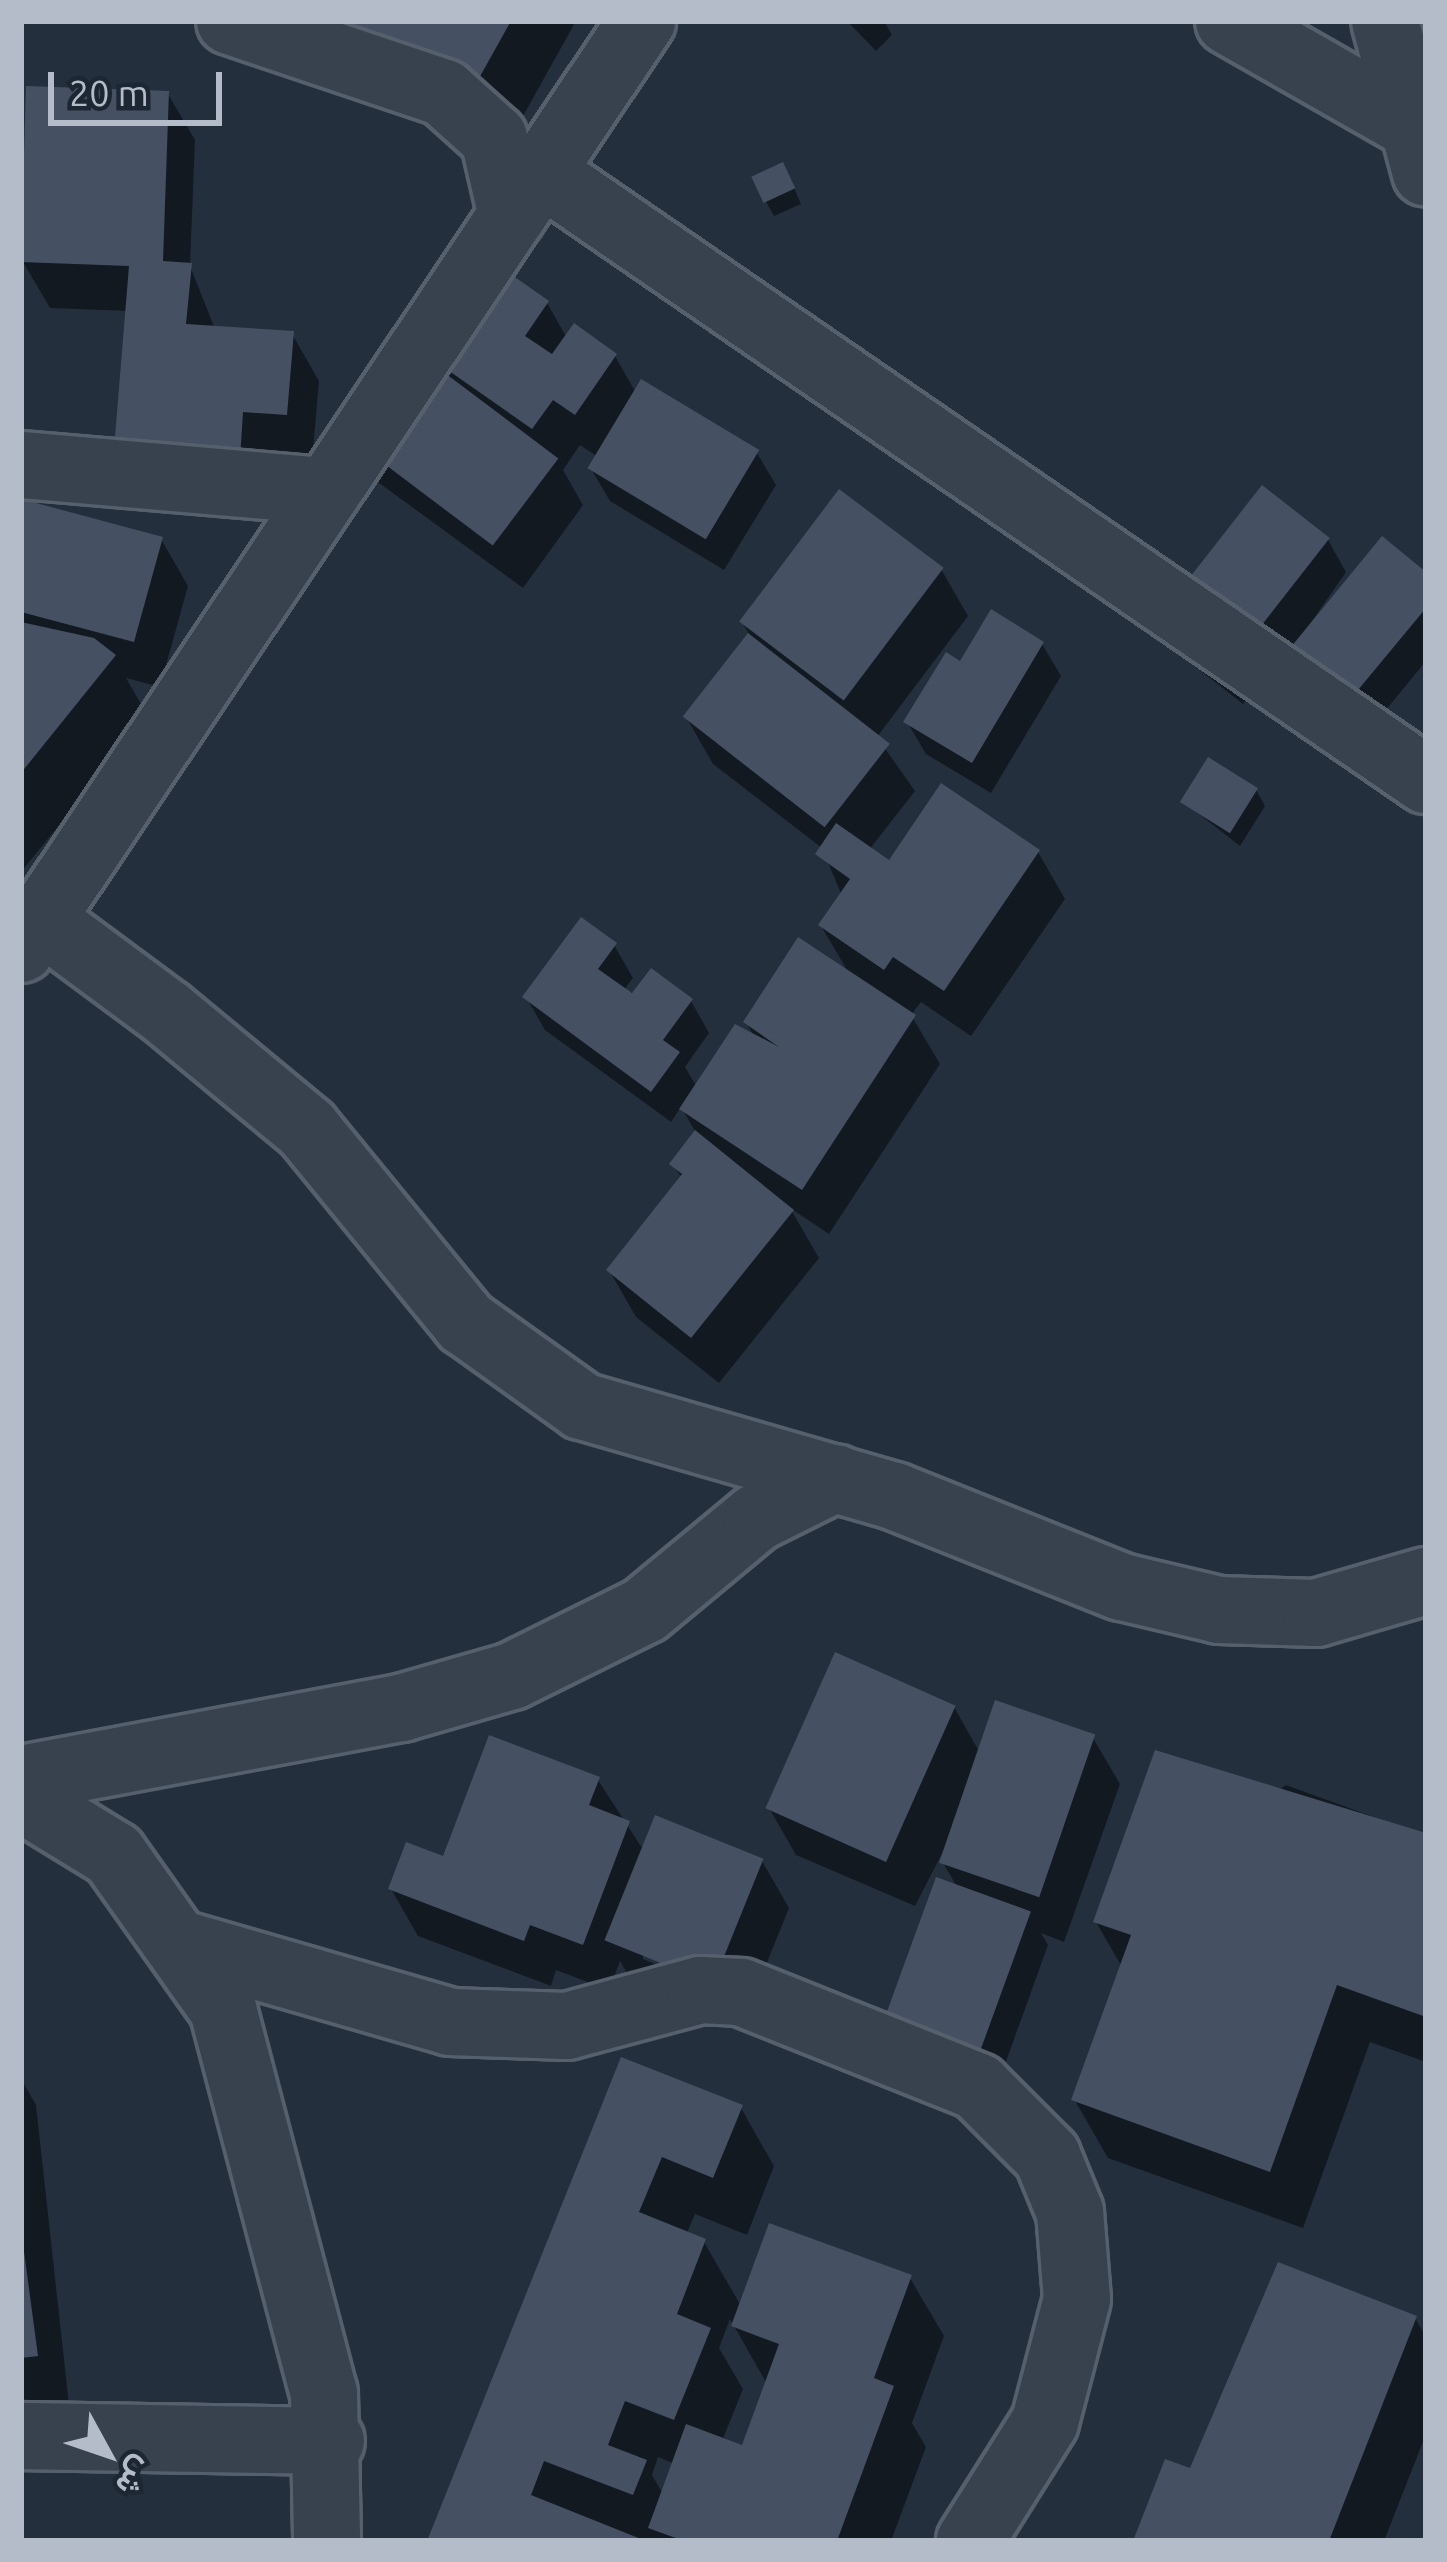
<!DOCTYPE html>
<html>
<head>
<meta charset="utf-8">
<style>
  body { margin:0 }
  #map { position:relative; width:1447px; height:2562px; overflow:hidden; background:#242f3e; font-family:Ubuntu,Vazirmatn,sans-serif }
  div>[style] { position:absolute }
  .shadow>* { inset:0; background:#0007 }
  .building>* { inset:0; background:#455162; transform-origin:0 0 }
  .roads { filter:drop-shadow(3px 0 #565f6c) drop-shadow(-3px 0 #565f6c) drop-shadow(0 3px #565f6c) drop-shadow(0 -3px #565f6c) }
  .minor>* { height:66px; margin:-33px; padding:0 33px; transform-origin:33px; border-radius:33px; background:#38414e }
  span { translate:-50% -50%; white-space:nowrap; text-align:center; line-height:1.15; -webkit-text-stroke:9px #1d2633; paint-order:stroke }
  .frame { position:absolute; inset:0; border:24px solid #b4bcc9; pointer-events:none }
  .north { position:absolute; left:48px; top:2394px; width:120px; height:120px; -webkit-text-stroke:9px #1d2633; paint-order:stroke; rotate:130deg; font-size:33px; font-weight:700; line-height:48px; text-align:center; color:#b4bcc9 }
  .north::after { content:''; display:block; margin:auto; width:42px; height:54px; background:#b4bcc9; clip-path:polygon(50% 0,100% 100%,50% 72%,0 100%) }
  .scale { position:absolute; left:48px; top:72px; width:174px; height:54px; box-sizing:border-box; border:6px solid #b4bcc9; border-top:0; padding-left:15px; font-size:36px; line-height:42px; white-space:nowrap; color:#b4bcc9; -webkit-text-stroke:9px #1d2633; paint-order:stroke }
</style>
</head>
<body>
<div id="map">
  <div class="shadow">
    <div style="clip-path:polygon(336px 21px,576px 21px,503px 152px,368px 76px)"></div>
    <div style="clip-path:polygon(847px 21px,884px 21px,892px 35px,876px 51px)"></div>
    <div style="clip-path:polygon(1381px 21px,1426px 21px,1426px 130px)"></div>
    <div style="clip-path:polygon(168px 94px,195px 140px,190px 266px,215px 329px,292px 334px,319px 381px,312px 461px,265px 505px,128px 311px,50px 308px,23px 262px)"></div>
    <div style="clip-path:polygon(791px 181px,801px 204px,774px 216px,765px 200px)"></div>
    <div style="clip-path:polygon(547px 303px,567px 338px,615px 356px,636px 393px,757px 453px,776px 485px,724px 570px,610px 501px,591px 469px,598px 457px,580px 445px,563px 470px,583px 505px,523px 588px,375px 480px,348px 434px)"></div>
    <div style="clip-path:polygon(21px 502px,161px 539px,188px 586px,160px 687px,126px 678px,148px 716px,21px 872px)"></div>
    <div style="clip-path:polygon(1328px 540px,1346px 572px,1294px 647px,1426px 576px,1426px 661px,1344px 761px,1264px 677px,1243px 704px,1178px 653px,1159px 621px)"></div>
    <div style="clip-path:polygon(941px 569px,968px 616px,877px 737px,915px 791px,869px 850px,890px 864px,1038px 852px,1065px 899px,971px 1036px,921px 1002px,911px 1015px,940px 1064px,829px 1234px,790px 1208px,819px 1258px,719px 1383px,636px 1317px,609px 1270px,682px 1179px,673px 1164px,696px 1133px,681px 1107px,671px 1122px,545px 1030px,526px 997px,614px 945px,633px 978px,623px 991px,691px 1001px,709px 1033px,685px 1067px,697px 1087px,755px 1038px,746px 1022px,850px 975px,821px 926px,842px 896px,822px 848px,713px 764px,686px 717px,750px 636px,742px 622px)"></div>
    <div style="clip-path:polygon(1042px 644px,1061px 676px,991px 793px,926px 754px,907px 722px,961px 665px)"></div>
    <div style="clip-path:polygon(1256px 790px,1265px 806px,1240px 846px,1185px 803px)"></div>
    <div style="clip-path:polygon(954px 1707px,980px 1753px,1093px 1738px,1120px 1784px,1064px 1942px,1041px 1933px,1048px 1945px,999px 2081px,908px 2048px,957px 1887px,942px 1861px,951px 1836px,915px 1906px,796px 1855px,769px 1808px)"></div>
    <div style="clip-path:polygon(evenodd,598px 1780px,644px 1851px,762px 1861px,789px 1908px,740px 2029px,635px 1987px,620px 1961px,609px 1990px,556px 1970px,551px 1986px,418px 1936px,391px 1889px,598px 1780px,643px 1952px,726px 1992px,643px 1959px,643px 1952px)"></div>
    <div style="clip-path:polygon(1286px 1785px,1426px 1836px,1426px 2062px,1370px 2042px,1303px 2228px,1108px 2158px,1074px 2099px,1122px 1967px,1096px 1922px)"></div>
    <div style="clip-path:polygon(evenodd,623px 2061px,741px 2108px,774px 2166px,747px 2235px,695px 2214px,686px 2235px,704px 2242px,741px 2306px,910px 2278px,944px 2336px,912px 2423px,926px 2447px,891px 2541px,430px 2541px,623px 2061px,730px 2319px,767px 2384px,744px 2449px,722px 2441px,743px 2389px,719px 2348px,730px 2319px,623px 2061px,658px 2457px,675px 2464px,663px 2494px,652px 2475px,658px 2457px)"></div>
    <div style="clip-path:polygon(21px 2079px,36px 2105px,70px 2414px,21px 2420px)"></div>
    <div style="clip-path:polygon(1415px 2318px,1426px 2337px,1426px 2434px,1384px 2541px,1136px 2541px,1192px 2472px)"></div>
  </div>
  <div class="building">
    <div style="clip-path:polygon(336px 21px,511px 21px,469px 96px)"></div>
    <div style="clip-path:polygon(26px 86px,169px 91px,163px 261px,192px 263px,186px 324px,294px 331px,287px 415px,243px 412px,240px 459px,114px 449px,129px 266px,21px 262px)"></div>
    <div style="left:783px;top:162px;width:29px;height:35px;rotate:65deg"></div>
    <div style="clip-path:polygon(475px 249px,549px 301px,525px 336px,552px 354px,574px 323px,617px 354px,575px 415px,553px 400px,532px 429px,409px 343px)"></div>
    <div style="left:409px;top:346px;width:187px;height:109px;rotate:37deg"></div>
    <div style="left:641px;top:379px;width:138px;height:104px;rotate:31deg"></div>
    <div style="left:1262px;top:485px;width:86px;height:172px;rotate:38deg"></div>
    <div style="left:839px;top:489px;width:131px;height:166px;rotate:37deg"></div>
    <div style="clip-path:polygon(21px 499px,163px 537px,134px 642px,21px 612px)"></div>
    <div style="clip-path:polygon(1382px 536px,1426px 572px,1426px 608px,1324px 731px,1263px 681px)"></div>
    <div style="clip-path:polygon(991px 609px,1044px 642px,972px 763px,903px 722px,946px 652px,960px 661px)"></div>
    <div style="clip-path:polygon(21px 622px,94px 638px,116px 655px,21px 773px)"></div>
    <div style="left:748px;top:633px;width:180px;height:106px;rotate:38deg"></div>
    <div style="left:1208px;top:757px;width:59px;height:53px;rotate:32deg"></div>
    <div style="clip-path:polygon(941px 783px,1040px 850px,944px 991px,893px 957px,884px 970px,818px 925px,850px 879px,815px 854px,836px 823px,889px 860px)"></div>
    <div style="clip-path:polygon(581px 917px,617px 943px,598px 969px,632px 993px,651px 968px,693px 999px,663px 1040px,680px 1052px,651px 1092px,522px 997px)"></div>
    <div style="clip-path:polygon(798px 937px,916px 1015px,802px 1190px,679px 1109px,735px 1024px,779px 1047px,743px 1022px)"></div>
    <div style="clip-path:polygon(695px 1130px,794px 1210px,691px 1338px,606px 1270px,682px 1174px,669px 1164px)"></div>
    <div style="left:835px;top:1652px;width:132px;height:171px;rotate:24deg"></div>
    <div style="left:995px;top:1700px;width:106px;height:172px;rotate:19deg"></div>
    <div style="clip-path:polygon(489px 1735px,600px 1777px,589px 1805px,630px 1821px,583px 1945px,530px 1925px,524px 1941px,388px 1889px,406px 1842px,443px 1856px)"></div>
    <div style="clip-path:polygon(1155px 1750px,1426px 1833px,1426px 2017px,1337px 1985px,1270px 2172px,1071px 2100px,1131px 1935px,1093px 1922px)"></div>
    <div style="left:655px;top:1815px;width:117px;height:135px;rotate:22deg"></div>
    <div style="left:936px;top:1877px;width:101px;height:148px;rotate:20deg"></div>
    <div style="clip-path:polygon(621px 2057px,743px 2105px,713px 2178px,662px 2157px,639px 2212px,706px 2239px,677px 2314px,711px 2328px,674px 2420px,625px 2401px,608px 2445px,647px 2460px,633px 2495px,544px 2461px,531px 2495px,646px 2541px,427px 2541px)"></div>
    <div style="clip-path:polygon(769px 2223px,912px 2275px,874px 2378px,894px 2386px,837px 2541px,684px 2541px,648px 2528px,686px 2424px,742px 2445px,779px 2344px,731px 2326px)"></div>
    <div style="clip-path:polygon(21px 2229px,38px 2356px,21px 2358px)"></div>
    <div style="clip-path:polygon(1278px 2262px,1417px 2316px,1329px 2541px,1133px 2541px,1165px 2459px,1190px 2468px)"></div>
  </div>
  <div class="roads">
    <div class="minor">
      <div style="left:230px;top:21px;width:226px;rotate:18.6deg"></div>
      <div style="left:444px;top:93px;width:67px;rotate:42deg"></div>
      <div style="left:494px;top:138px;width:80px;rotate:77deg"></div>
      <div style="left:1229px;top:21px;width:204px;rotate:29.7deg"></div>
      <div style="left:1385px;top:21px;width:157px;rotate:74.9deg"></div>
      <div style="left:541px;top:172px;width:1074px;rotate:34.49deg"></div>
      <div style="left:21px;top:465px;width:307px;rotate:4.9deg"></div>
      <div style="left:21px;top:917px;width:19px;rotate:6deg"></div>
      <div style="left:40px;top:919px;width:158px;rotate:36.5deg"></div>
      <div style="left:167px;top:1013px;width:182px;rotate:39.6deg"></div>
      <div style="left:307px;top:1129px;width:251px;rotate:50.7deg"></div>
      <div style="left:466px;top:1323px;width:143px;rotate:35.6deg"></div>
      <div style="left:582px;top:1406px;width:325px;rotate:16.1deg"></div>
      <div style="left:894px;top:1496px;width:245px;rotate:21.8deg"></div>
      <div style="left:1122px;top:1587px;width:100px;rotate:13.3deg"></div>
      <div style="left:1219px;top:1610px;width:97px;rotate:1.8deg"></div>
      <div style="left:1316px;top:1613px;width:115px;rotate:-16.2deg"></div>
      <div style="left:21px;top:949px;width:1117px;rotate:-56.21deg"></div>
      <div style="left:21px;top:1779px;width:387px;rotate:-10.6deg"></div>
      <div style="left:401px;top:1708px;width:116px;rotate:-16.1deg"></div>
      <div style="left:512px;top:1676px;width:148px;rotate:-26.4deg"></div>
      <div style="left:645px;top:1610px;width:144px;rotate:-39.7deg"></div>
      <div style="left:756px;top:1518px;width:89px;rotate:-26.6deg"></div>
      <div style="left:21px;top:1798px;width:109px;rotate:31.5deg"></div>
      <div style="left:114px;top:1855px;width:189px;rotate:54.7deg"></div>
      <div style="left:223px;top:2009px;width:397px;rotate:75.3deg"></div>
      <div style="left:324px;top:2393px;width:148px;rotate:88.8deg"></div>
      <div style="left:184px;top:1945px;width:277px;rotate:16.1deg"></div>
      <div style="left:450px;top:2022px;width:117px;rotate:2deg"></div>
      <div style="left:567px;top:2026px;width:138px;rotate:-15.1deg"></div>
      <div style="left:700px;top:1990px;width:41px;rotate:2.8deg"></div>
      <div style="left:741px;top:1992px;width:255px;rotate:21.8deg"></div>
      <div style="left:978px;top:2087px;width:98px;rotate:45deg"></div>
      <div style="left:1047px;top:2156px;width:61px;rotate:67.7deg"></div>
      <div style="left:1070px;top:2212px;width:87px;rotate:85.4deg"></div>
      <div style="left:1077px;top:2299px;width:127px;rotate:104.6deg"></div>
      <div style="left:1045px;top:2422px;width:141px;rotate:122.2deg"></div>
      <div style="left:21px;top:2436px;width:310px;rotate:0.9deg"></div>
    </div>
  </div>
  <div class="frame"></div>
  <div class="north">ش</div>
  <div class="scale">20 m</div>
</div>
</body>
</html>
